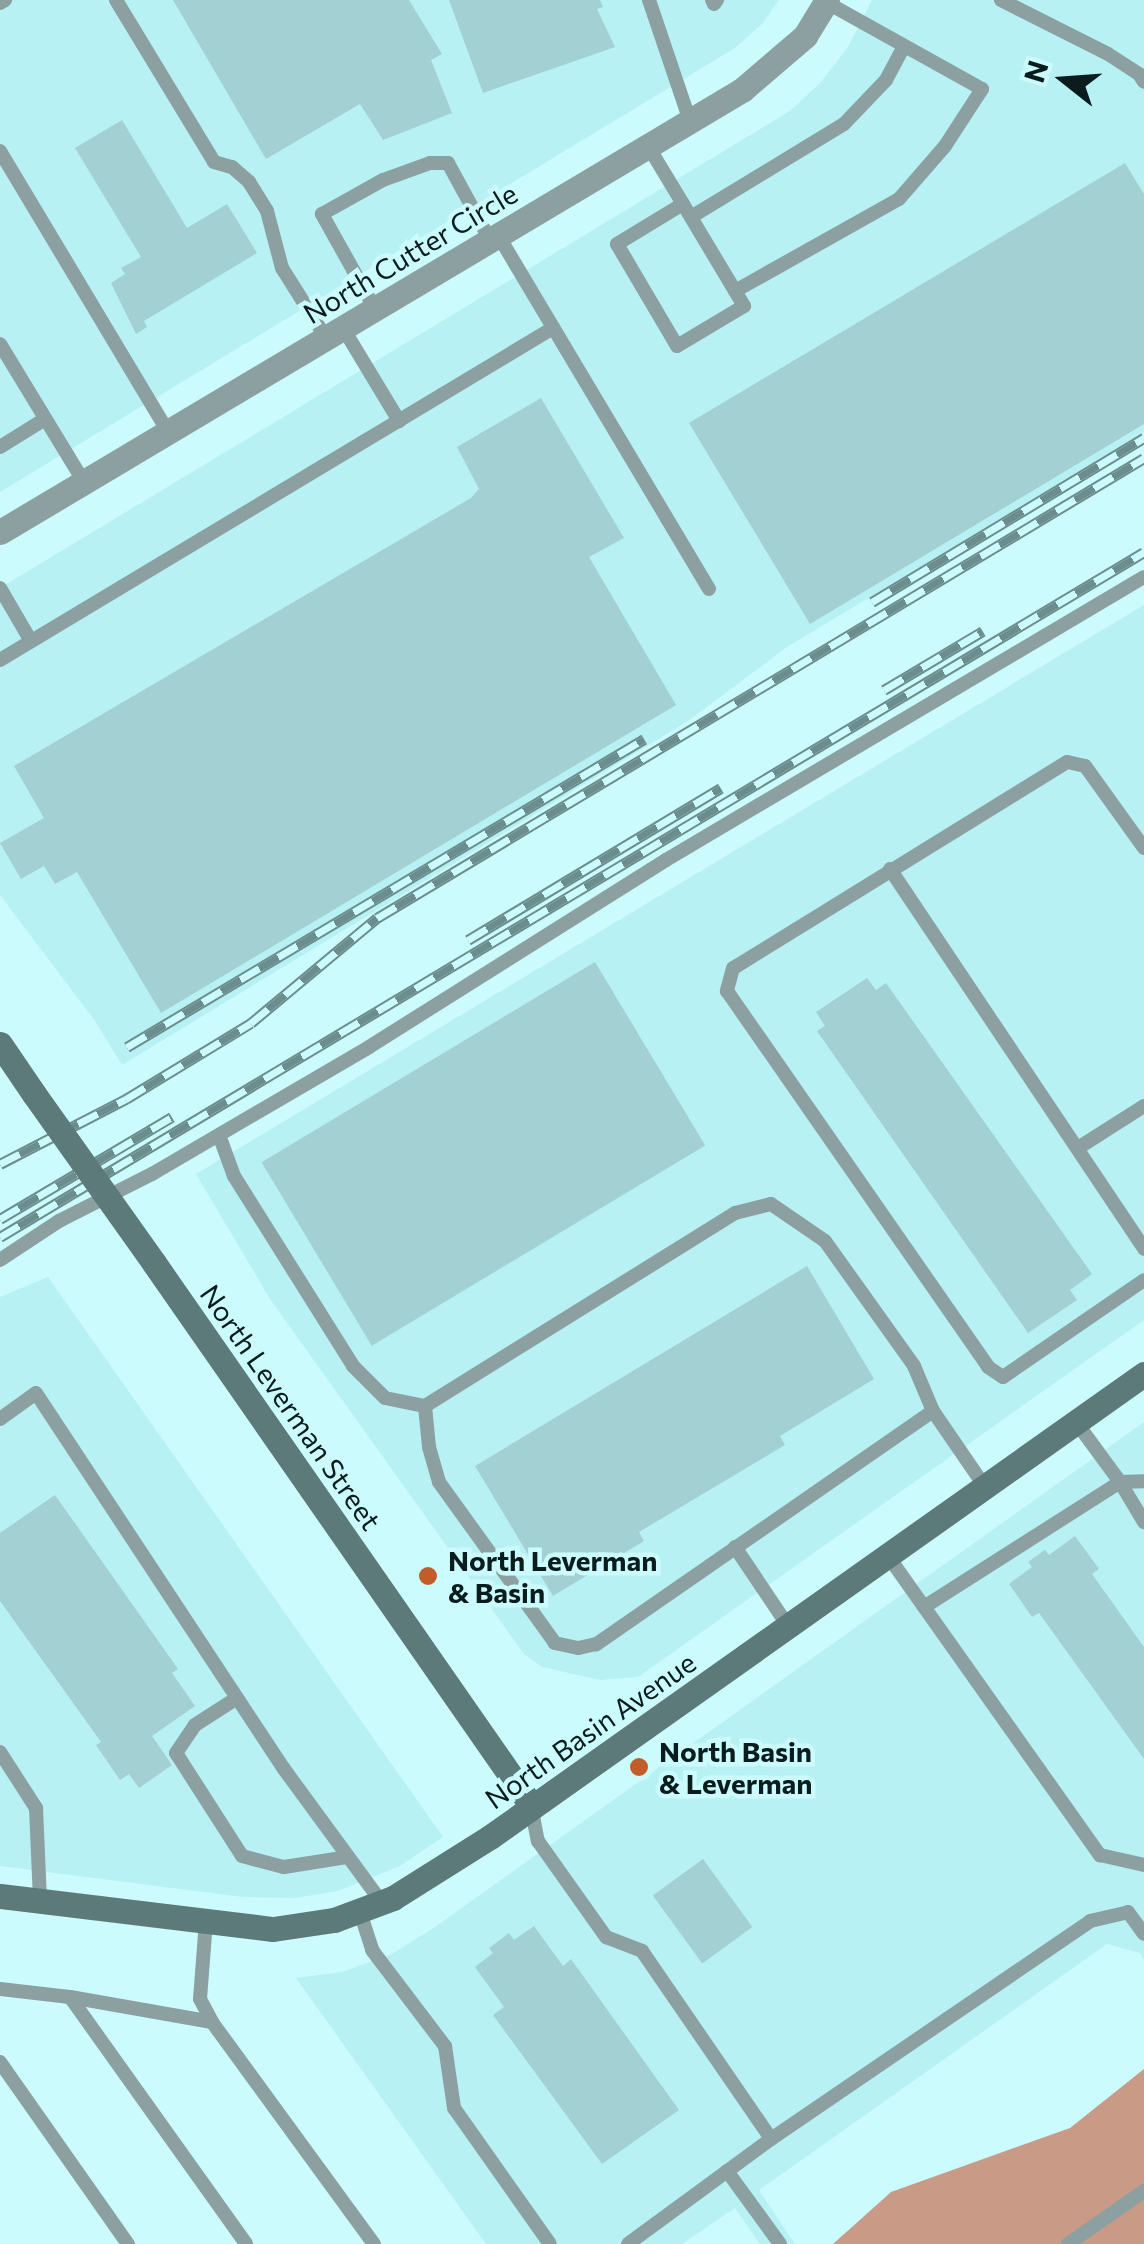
<!DOCTYPE html>
<html>
<head>
<meta charset="utf-8">
<style>
  body { margin:0 }
  #map { position:relative; width:1144px; height:2244px; overflow:hidden; background:#ccfbfd; font-family:Commissioner,sans-serif }
  div>[style] { position:absolute }
  .built>* { inset:0; background:#b7f1f3 }
  .water>* { inset:0; background:#c99b87 }
  .building>* { inset:0; background:#a3d1d3; transform-origin:0 0 }
  .lane>* { height:14px; margin:-7px; padding:0 7px; transform-origin:7px; border-radius:7px; background:#8da0a1 }
  .street>* { height:25px; margin:-12.5px; padding:0 12.5px; transform-origin:12.5px; border-radius:12.5px; background:#8da0a1 }
  .secondary>* { height:25px; margin:-12.5px; padding:0 12.5px; transform-origin:12.5px; border-radius:12.5px; background:#5d7a7b }
  .rail>* { height:11px; margin-top:-5.5px; transform-origin:0; background:repeating-linear-gradient(90deg,#ccfbfd 0 22px,#6c8d8e 0 44px); box-sizing:border-box; border-block:2px solid #6c8d8e }
  .secondary-bridge>* { height:25px; margin:-12.5px; padding:0 12.5px; transform-origin:12.5px; border-radius:12.5px; background:#5d7a7b }
  .dots>* { width:28px; height:28px; translate:-50% -50%; box-sizing:border-box; border:5px solid #ccfbfd; border-radius:50% }
  span { translate:-50% -50%; white-space:nowrap; text-align:center; line-height:1.15; -webkit-text-stroke:9px #ccfbfd; paint-order:stroke }
  .street-label { font-size:28px; color:#0a1c1d }
  .poi-label { font-size:28px; color:#0a1c1d; font-weight:700 }
  .left { translate:0 -50%; text-align:left }
  .north { position:absolute; left:1014px; top:30px; width:100px; height:100px; -webkit-text-stroke:8px #ccfbfd; paint-order:stroke; rotate:287deg; font-size:28px; font-weight:700; line-height:40px; text-align:center; color:#0a1c1d }
  .north::after { content:''; display:block; margin:auto; width:35px; height:45px; background:#0a1c1d; clip-path:polygon(50% 0,100% 100%,50% 72%,0 100%) }
</style>
</head>
<body>
<div id="map">
  <div class="built">
    <div style="clip-path:polygon(0 0,779px 0,762px 24px,735px 48px,0 492px)"></div>
    <div style="clip-path:polygon(872px 0,1144px 0,1144px 432px,787px 647px,688px 721px,122px 1065px,95px 1021px,0 895px,0 588px,790px 111px,821px 82px,848px 47px)"></div>
    <div style="clip-path:polygon(1144px 605px,1144px 1320px,638px 1677px,600px 1680px,542px 1667px,524px 1654px,270px 1299px,196px 1174px)"></div>
    <div style="clip-path:polygon(48px 1277px,443px 1837px,400px 1866px,338px 1891px,295px 1898px,243px 1897px,0 1866px,0 1297px)"></div>
    <div style="clip-path:polygon(1144px 1422px,1144px 1960px,1140px 1953px,1107px 1944px,759px 2190px,795px 2244px,760px 2244px,735px 2208px,682px 2244px,486px 2244px,296px 1978px,342px 1972px,392px 1954px,435px 1927px)"></div>
  </div>
  <div class="water">
    <div style="clip-path:polygon(1144px 2069px,1144px 2244px,833px 2244px,891px 2192px,1070px 2128px)"></div>
  </div>
  <div class="building">
    <div style="clip-path:polygon(173px 0,409px 0,442px 54px,431px 60px,452px 113px,383px 140px,360px 104px,266px 159px)"></div>
    <div style="clip-path:polygon(449px 0,600px 0,603px 7px,597px 9px,615px 47px,483px 93px)"></div>
    <div style="clip-path:polygon(122px 120px,187px 228px,227px 204px,257px 253px,144px 321px,147px 327px,136px 334px,111px 283px,125px 274px,121px 268px,141px 257px,75px 148px)"></div>
    <div style="clip-path:polygon(1125px 163px,1144px 194px,1144px 424px,810px 624px,689px 423px)"></div>
    <div style="clip-path:polygon(541px 398px,624px 538px,589px 557px,676px 705px,161px 1013px,77px 872px,55px 884px,44px 866px,21px 879px,0 843px,44px 818px,14px 766px,471px 498px,479px 489px,457px 447px)"></div>
    <div style="left:595px;top:962px;width:214px;height:389px;rotate:59deg"></div>
    <div style="clip-path:polygon(867px 978px,876px 990px,886px 983px,1092px 1274px,1070px 1290px,1077px 1300px,1028px 1333px,817px 1031px,825px 1026px,816px 1012px)"></div>
    <div style="clip-path:polygon(807px 1266px,874px 1379px,780px 1436px,785px 1445px,639px 1532px,644px 1541px,553px 1596px,475px 1466px)"></div>
    <div style="clip-path:polygon(55px 1495px,178px 1669px,172px 1673px,195px 1706px,152px 1736px,172px 1765px,139px 1788px,129px 1774px,120px 1780px,96px 1745px,101px 1742px,0 1601px,0 1533px)"></div>
    <div style="clip-path:polygon(1075px 1536px,1099px 1569px,1092px 1574px,1144px 1647px,1144px 1759px,1039px 1613px,1032px 1617px,1009px 1584px,1032px 1567px,1028px 1562px,1045px 1550px,1049px 1555px)"></div>
    <div style="left:703px;top:1859px;width:84px;height:62px;rotate:54deg"></div>
    <div style="clip-path:polygon(534px 1926px,563px 1966px,571px 1959px,679px 2110px,602px 2164px,493px 2015px,504px 2007px,475px 1967px,493px 1953px,489px 1948px,509px 1933px,514px 1940px)"></div>
  </div>
  <div class="lane">
    <div style="left:116px;top:0;width:189px;rotate:58.8deg"></div>
    <div style="left:214px;top:162px;width:19px;rotate:16deg"></div>
    <div style="left:232px;top:167px;width:23px;rotate:41deg"></div>
    <div style="left:249px;top:182px;width:34px;rotate:58deg"></div>
    <div style="left:267px;top:211px;width:59px;rotate:75.3deg"></div>
    <div style="left:282px;top:268px;width:83px;rotate:57.8deg"></div>
    <div style="left:649px;top:0;width:128px;rotate:71.3deg"></div>
    <div style="left:712px;top:0;width:4px;rotate:63deg"></div>
    <div style="left:714px;top:4px;width:5px;rotate:-53deg"></div>
    <div style="left:1001px;top:0;width:120px;rotate:26.8deg"></div>
    <div style="left:1108px;top:54px;width:37px;rotate:33deg"></div>
    <div style="left:1139px;top:74px;width:9px;rotate:58deg"></div>
    <div style="left:0;top:3px;width:6px;rotate:-31deg"></div>
    <div style="left:648px;top:146px;width:68px;rotate:58.9deg"></div>
    <div style="left:683px;top:204px;width:119px;rotate:59.1deg"></div>
    <div style="left:744px;top:306px;width:78px;rotate:149.2deg"></div>
    <div style="left:677px;top:346px;width:118px;rotate:-120.5deg"></div>
    <div style="left:617px;top:244px;width:77px;rotate:-31.2deg"></div>
    <div style="left:0;top:151px;width:327px;rotate:59.1deg"></div>
    <div style="left:691px;top:217px;width:179px;rotate:-31.3deg"></div>
    <div style="left:844px;top:124px;width:61px;rotate:-46.3deg"></div>
    <div style="left:886px;top:80px;width:38px;rotate:-62deg"></div>
    <div style="left:498px;top:235px;width:412px;rotate:59.2deg"></div>
    <div style="left:735px;top:291px;width:188px;rotate:-29.3deg"></div>
    <div style="left:899px;top:199px;width:70px;rotate:-49deg"></div>
    <div style="left:945px;top:146px;width:68px;rotate:-57deg"></div>
    <div style="left:982px;top:89px;width:179px;rotate:-150.9deg"></div>
    <div style="left:375px;top:309px;width:109px;rotate:-119.2deg"></div>
    <div style="left:322px;top:214px;width:70px;rotate:-29.1deg"></div>
    <div style="left:383px;top:180px;width:50px;rotate:-19.9deg"></div>
    <div style="left:430px;top:163px;width:18px"></div>
    <div style="left:448px;top:163px;width:88px;rotate:61.4deg"></div>
    <div style="left:343px;top:328px;width:109px;rotate:58.9deg"></div>
    <div style="left:0;top:344px;width:162px;rotate:58.7deg"></div>
    <div style="left:0;top:447px;width:53px;rotate:-31.9deg"></div>
    <div style="left:0;top:588px;width:61px;rotate:59.7deg"></div>
    <div style="left:0;top:660px;width:645px;rotate:-30.98deg"></div>
    <div style="left:1144px;top:848px;width:101px;rotate:-125.7deg"></div>
    <div style="left:1085px;top:766px;width:18px;rotate:-167deg"></div>
    <div style="left:1067px;top:762px;width:392px;rotate:148.3deg"></div>
    <div style="left:733px;top:968px;width:24px;rotate:105deg"></div>
    <div style="left:727px;top:991px;width:458px;rotate:55.2deg"></div>
    <div style="left:988px;top:1367px;width:18px;rotate:34deg"></div>
    <div style="left:1003px;top:1377px;width:171px;rotate:-34.5deg"></div>
    <div style="left:890px;top:869px;width:457px;rotate:56.2deg"></div>
    <div style="left:219px;top:1135px;width:44px;rotate:69.9deg"></div>
    <div style="left:234px;top:1176px;width:224px;rotate:57.9deg"></div>
    <div style="left:353px;top:1366px;width:45px;rotate:45deg"></div>
    <div style="left:385px;top:1398px;width:41px;rotate:11.3deg"></div>
    <div style="left:1078px;top:1148px;width:78px;rotate:-32.5deg"></div>
    <div style="left:771px;top:1204px;width:65px;rotate:34.4deg"></div>
    <div style="left:825px;top:1241px;width:153px;rotate:54.5deg"></div>
    <div style="left:914px;top:1366px;width:49px;rotate:67.1deg"></div>
    <div style="left:933px;top:1411px;width:410px;rotate:145.3deg"></div>
    <div style="left:596px;top:1644px;width:18px;rotate:167deg"></div>
    <div style="left:578px;top:1648px;width:24px;rotate:-168deg"></div>
    <div style="left:555px;top:1643px;width:198px;rotate:-125.8deg"></div>
    <div style="left:439px;top:1482px;width:36px;rotate:-106deg"></div>
    <div style="left:429px;top:1447px;width:41px;rotate:-95.6deg"></div>
    <div style="left:425px;top:1406px;width:365px;rotate:-31.9deg"></div>
    <div style="left:735px;top:1213px;width:37px;rotate:-14deg"></div>
    <div style="left:0;top:1260px;width:71px;rotate:-33.5deg"></div>
    <div style="left:59px;top:1221px;width:104px;rotate:-26.8deg"></div>
    <div style="left:152px;top:1174px;width:251px;rotate:-30.3deg"></div>
    <div style="left:369px;top:1047px;width:351px;rotate:-32.2deg"></div>
    <div style="left:666px;top:860px;width:555px;rotate:-30.63deg"></div>
    <div style="left:933px;top:1411px;width:92px;rotate:55.6deg"></div>
    <div style="left:0;top:1419px;width:44px;rotate:-35.8deg"></div>
    <div style="left:36px;top:1393px;width:450px;rotate:56.6deg"></div>
    <div style="left:284px;top:1769px;width:166px;rotate:53.8deg"></div>
    <div style="left:1076px;top:1422px;width:74px;rotate:53.7deg"></div>
    <div style="left:1120px;top:1482px;width:24px;rotate:-2deg"></div>
    <div style="left:735px;top:1547px;width:95px;rotate:56.1deg"></div>
    <div style="left:888px;top:1556px;width:367px;rotate:54.7deg"></div>
    <div style="left:1100px;top:1855px;width:45px;rotate:12.8deg"></div>
    <div style="left:924px;top:1607px;width:232px;rotate:-32.5deg"></div>
    <div style="left:1120px;top:1482px;width:47px;rotate:59deg"></div>
    <div style="left:237px;top:1698px;width:50px;rotate:147.3deg"></div>
    <div style="left:195px;top:1725px;width:34px;rotate:124deg"></div>
    <div style="left:176px;top:1753px;width:122px;rotate:57.3deg"></div>
    <div style="left:242px;top:1856px;width:43px;rotate:14.7deg"></div>
    <div style="left:284px;top:1867px;width:65px;rotate:-8.9deg"></div>
    <div style="left:0;top:1752px;width:67px;rotate:57.3deg"></div>
    <div style="left:36px;top:1808px;width:93px;rotate:87.5deg"></div>
    <div style="left:531px;top:1806px;width:36px;rotate:79deg"></div>
    <div style="left:538px;top:1841px;width:118px;rotate:54.7deg"></div>
    <div style="left:606px;top:1937px;width:39px;rotate:21deg"></div>
    <div style="left:642px;top:1951px;width:228px;rotate:55.5deg"></div>
    <div style="left:360px;top:1912px;width:40px;rotate:72deg"></div>
    <div style="left:372px;top:1950px;width:121px;rotate:52.8deg"></div>
    <div style="left:445px;top:2046px;width:63px;rotate:81.7deg"></div>
    <div style="left:454px;top:2108px;width:166px;rotate:54.8deg"></div>
    <div style="left:206px;top:1921px;width:78px;rotate:94.4deg"></div>
    <div style="left:200px;top:1999px;width:26px;rotate:62deg"></div>
    <div style="left:212px;top:2022px;width:275px;rotate:53.9deg"></div>
    <div style="left:0;top:1989px;width:70px;rotate:6.5deg"></div>
    <div style="left:212px;top:2022px;width:144px;rotate:-170deg"></div>
    <div style="left:70px;top:1997px;width:303px;rotate:54.5deg"></div>
    <div style="left:0;top:2062px;width:223px;rotate:54.9deg"></div>
    <div style="left:727px;top:2171px;width:90px;rotate:54deg"></div>
    <div style="left:628px;top:2244px;width:177px;rotate:-36.3deg"></div>
    <div style="left:771px;top:2139px;width:386px;rotate:-34.3deg"></div>
    <div style="left:1090px;top:1921px;width:39px;rotate:-13deg"></div>
    <div style="left:1128px;top:1912px;width:27px;rotate:54deg"></div>
    <div style="left:1068px;top:2244px;width:93px;rotate:-34.9deg"></div>
  </div>
  <div class="street">
    <div style="left:0;top:532px;width:864px;rotate:-30.78deg"></div>
    <div style="left:742px;top:90px;width:83px;rotate:-40.6deg"></div>
    <div style="left:805px;top:36px;width:42px;rotate:-58.6deg"></div>
  </div>
  <div class="secondary">
    <div style="left:0;top:1044px;width:60px;rotate:55.8deg"></div>
    <div style="left:154px;top:1263px;width:660px;rotate:55.18deg"></div>
    <div style="left:0;top:1896px;width:275px;rotate:6.9deg"></div>
    <div style="left:273px;top:1929px;width:62px;rotate:-8.4deg"></div>
    <div style="left:334px;top:1920px;width:63px;rotate:-20.4deg"></div>
    <div style="left:393px;top:1898px;width:115px;rotate:-32.2deg"></div>
    <div style="left:490px;top:1837px;width:801px;rotate:-35.3deg"></div>
  </div>
  <div class="rail">
    <div style="left:872px;top:602px;width:318px;rotate:-31.1deg"></div>
    <div style="left:884px;top:690px;width:115px;rotate:-30.8deg"></div>
    <div style="left:468px;top:940px;width:295px;rotate:-31deg"></div>
    <div style="left:127px;top:1047px;width:602px;rotate:-30.78deg"></div>
    <div style="left:0;top:1164px;width:142px;rotate:-27.3deg"></div>
    <div style="left:126px;top:1099px;width:146px;rotate:-31.3deg"></div>
    <div style="left:251px;top:1023px;width:164px;rotate:-39.8deg"></div>
    <div style="left:377px;top:918px;width:894px;rotate:-30.95deg"></div>
    <div style="left:0;top:1219px;width:200px;rotate:-30.7deg"></div>
    <div style="left:0;top:1237px;width:1333px;rotate:-30.91deg"></div>
  </div>
  <div class="secondary-bridge">
    <div style="left:34px;top:1094px;width:207px;rotate:54.6deg"></div>
  </div>
  <div class="dots">
    <div style="left:428px;top:1576px;background:#c25d2a"></div>
    <div style="left:639px;top:1767px;background:#c25d2a"></div>
  </div>
  <div class="street-label">
    <span style="left:410px;top:253px;rotate:-31deg">North Cutter Circle</span>
    <span style="left:291px;top:1407px;rotate:55deg">North Leverman Street</span>
    <span style="left:590px;top:1730px;rotate:-35deg">North Basin Avenue</span>
  </div>
  <div class="poi-label">
    <span class="left" style="left:448px;top:1576px">North Leverman<br>&amp; Basin</span>
    <span class="left" style="left:659px;top:1767px">North Basin<br>&amp; Leverman</span>
  </div>
  <div class="north">N</div>
</div>
</body>
</html>
